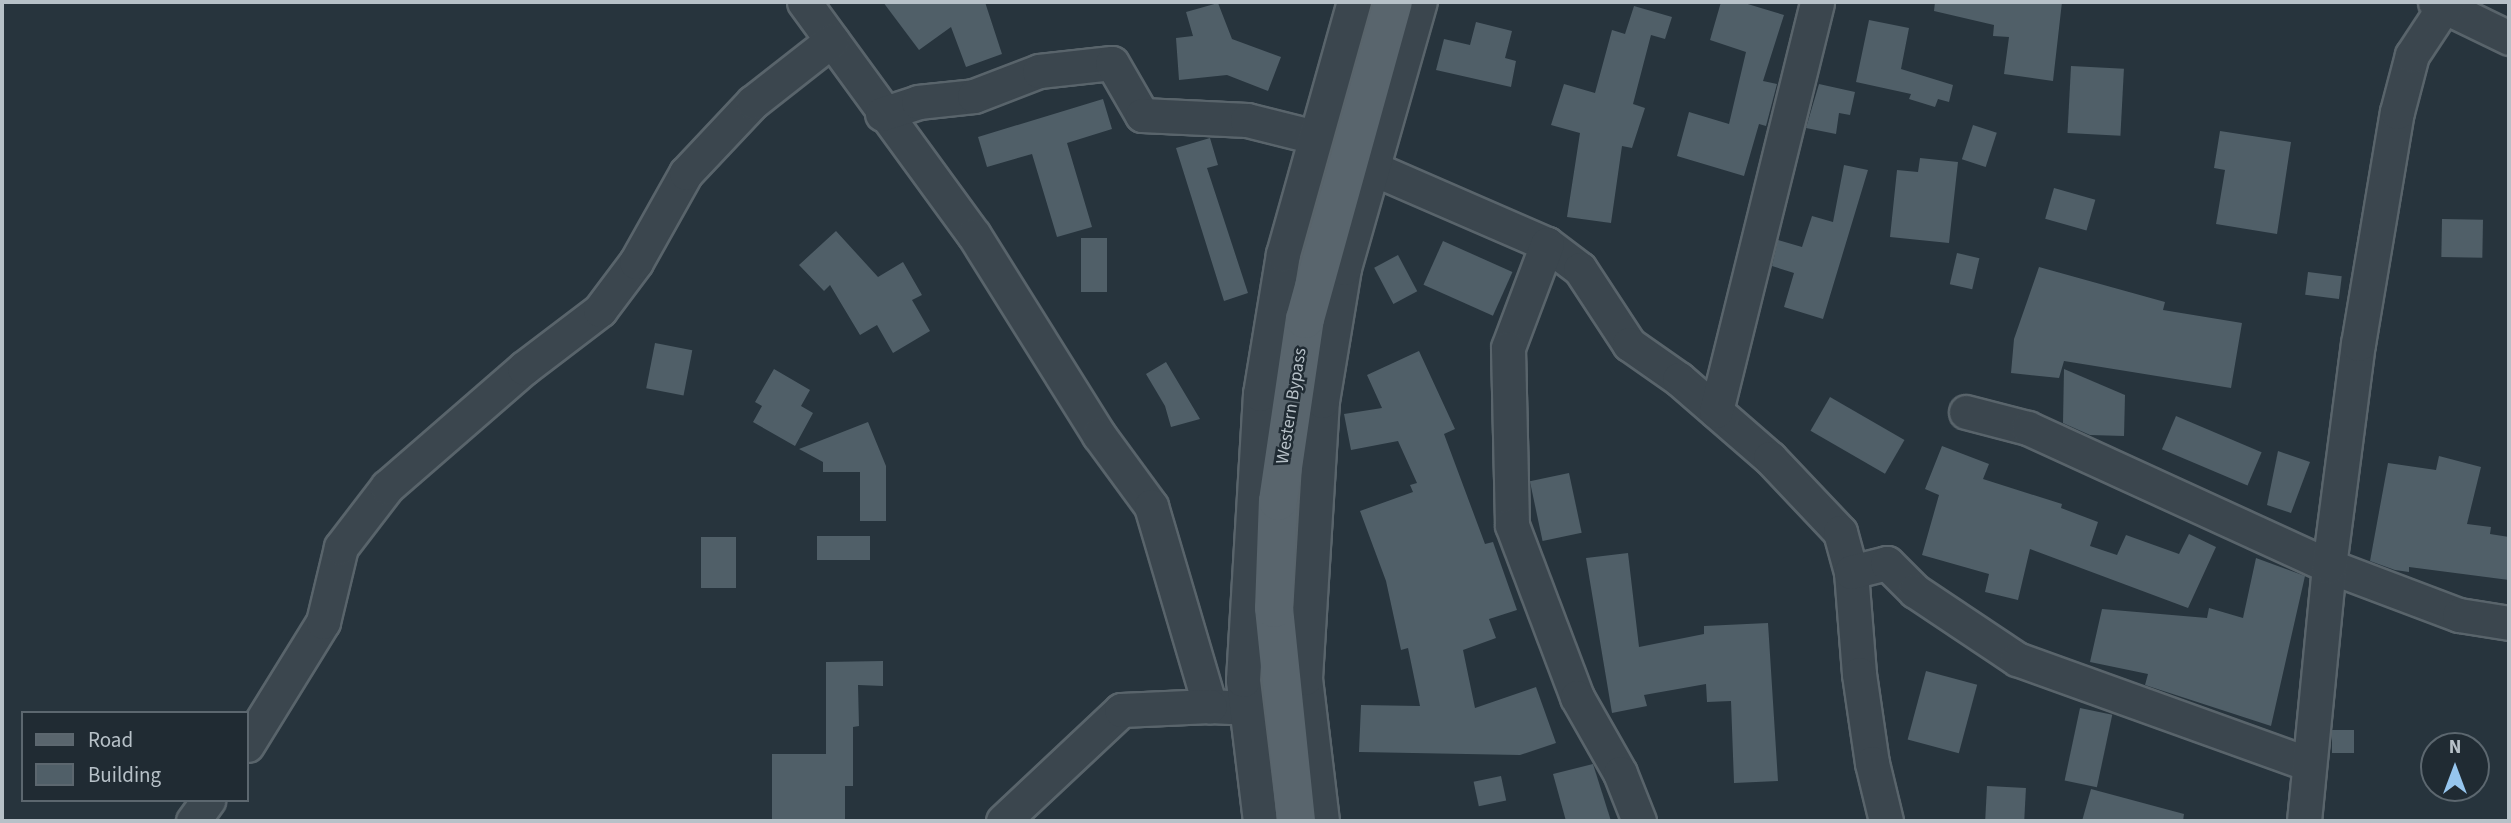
<!DOCTYPE html>
<html>
<head>
<meta charset="utf-8">
<style>
  body { margin:0 }
  #map { position:relative; width:2511px; height:823px; overflow:hidden; background:#27343d; font-family:"Source Sans 3",sans-serif }
  div>[style] { position:absolute }
  .building>* { inset:0; background:#505f68; transform-origin:0 0 }
  .roads { filter:drop-shadow(2px 0 #59646b) drop-shadow(-2px 0 #59646b) drop-shadow(0 2px #59646b) drop-shadow(0 -2px #59646b) }
  .minor>* { height:33px; margin:-16.5px; padding:0 16.5px; transform-origin:16.5px; border-radius:16.5px; background:#3b464e }
  .major>* { height:38px; margin:-19px; padding:0 19px; transform-origin:19px; border-radius:19px; background:#59656d }
  span { translate:-50% -50%; white-space:nowrap; text-align:center; line-height:1.15; -webkit-text-stroke:5px #202b33; paint-order:stroke }
  .street-label { font-size:18px; color:#b7c1c8 }
  .frame { position:absolute; inset:0; border:4px solid #b7c1c8; pointer-events:none }
  .legend { position:absolute; left:21px; top:711px; width:228px; height:91px; box-sizing:border-box; background:#202b33; border:2px solid #5c676f; margin:0; padding:9px 12px; list-style:none; font-size:21px; color:#b7c1c8 }
  .legend li { display:flex; align-items:center; gap:14px; height:35px }
  .legend b { width:35px; border:2px solid #5c676f }
  .north { position:absolute; left:2420px; top:732px; width:70px; height:70px; box-sizing:border-box; background:#202b33; border:2px solid #5c676f; border-radius:50%; rotate:0deg; font-size:19px; font-weight:700; line-height:28px; text-align:center; color:#b7c1c8 }
  .north::after { content:''; display:block; margin:auto; width:24px; height:32px; background:#96c6ee; clip-path:polygon(50% 0,100% 100%,50% 72%,0 100%) }
</style>
</head>
<body>
<div id="map">
  <div class="building">
    <div style="clip-path:polygon(883px 2px,985px 2px,1002px 54px,966px 67px,951px 27px,919px 50px)"></div>
    <div style="clip-path:polygon(1721px 2px,1741px 2px,1784px 15px,1763px 81px,1777px 84px,1766px 126px,1759px 124px,1744px 176px,1677px 156px,1689px 112px,1729px 124px,1746px 52px,1710px 40px)"></div>
    <div style="clip-path:polygon(1935px 2px,2062px 2px,2053px 81px,2004px 74px,2009px 37px,1993px 36px,1994px 25px,1934px 11px)"></div>
    <div style="clip-path:polygon(1218px 3px,1232px 39px,1281px 57px,1268px 91px,1227px 75px,1179px 80px,1176px 38px,1193px 36px,1186px 12px)"></div>
    <div style="clip-path:polygon(1634px 6px,1672px 17px,1665px 39px,1651px 35px,1633px 104px,1645px 108px,1632px 148px,1622px 146px,1611px 223px,1567px 217px,1580px 133px,1551px 125px,1564px 84px,1595px 93px,1612px 30px,1625px 34px)"></div>
    <div style="clip-path:polygon(1869px 20px,1909px 28px,1901px 69px,1953px 85px,1949px 102px,1938px 99px,1935px 107px,1909px 99px,1911px 94px,1856px 82px)"></div>
    <div style="clip-path:polygon(1476px 22px,1512px 31px,1505px 58px,1516px 61px,1511px 87px,1436px 70px,1444px 39px,1470px 45px)"></div>
    <div style="left:2071px;top:66px;width:53px;height:67px;rotate:3deg"></div>
    <div style="clip-path:polygon(1819px 84px,1855px 92px,1850px 115px,1839px 113px,1836px 134px,1806px 128px)"></div>
    <div style="clip-path:polygon(1103px 99px,1112px 129px,1067px 143px,1092px 227px,1057px 237px,1032px 154px,987px 167px,978px 137px)"></div>
    <div style="left:1973px;top:125px;width:25px;height:36px;rotate:18deg"></div>
    <div style="clip-path:polygon(2220px 131px,2291px 142px,2277px 234px,2216px 224px,2225px 170px,2214px 168px)"></div>
    <div style="clip-path:polygon(1210px 138px,1218px 165px,1207px 168px,1248px 293px,1224px 301px,1176px 148px)"></div>
    <div style="clip-path:polygon(1920px 158px,1958px 162px,1949px 243px,1890px 237px,1897px 170px,1918px 172px)"></div>
    <div style="clip-path:polygon(1844px 165px,1868px 170px,1823px 319px,1784px 307px,1794px 273px,1772px 266px,1778px 240px,1802px 247px,1812px 216px,1833px 222px)"></div>
    <div style="left:2054px;top:188px;width:43px;height:32px;rotate:16deg"></div>
    <div style="left:2442px;top:219px;width:41px;height:38px;rotate:1deg"></div>
    <div style="clip-path:polygon(836px 231px,878px 277px,903px 262px,922px 295px,912px 300px,930px 331px,893px 353px,877px 325px,860px 335px,830px 285px,824px 291px,799px 265px)"></div>
    <div style="left:1107px;top:238px;width:54px;height:26px;rotate:90deg"></div>
    <div style="left:1443px;top:241px;width:76px;height:48px;rotate:24deg"></div>
    <div style="left:1957px;top:253px;width:23px;height:32px;rotate:13deg"></div>
    <div style="left:1398px;top:255px;width:41px;height:27px;rotate:62deg"></div>
    <div style="clip-path:polygon(2039px 267px,2165px 302px,2163px 310px,2242px 323px,2231px 388px,2064px 361px,2059px 378px,2011px 373px,2014px 339px)"></div>
    <div style="left:2308px;top:272px;width:34px;height:23px;rotate:7deg"></div>
    <div style="left:655px;top:343px;width:38px;height:46px;rotate:11deg"></div>
    <div style="clip-path:polygon(1419px 351px,1455px 429px,1444px 434px,1485px 544px,1493px 542px,1517px 610px,1489px 619px,1496px 638px,1463px 650px,1475px 708px,1536px 687px,1556px 743px,1520px 755px,1359px 752px,1361px 705px,1420px 706px,1408px 648px,1401px 650px,1386px 581px,1360px 511px,1413px 492px,1410px 485px,1417px 483px,1398px 441px,1351px 450px,1344px 414px,1382px 408px,1367px 375px)"></div>
    <div style="clip-path:polygon(1166px 362px,1200px 419px,1171px 427px,1165px 406px,1146px 374px)"></div>
    <div style="clip-path:polygon(774px 369px,810px 390px,801px 406px,813px 413px,795px 446px,753px 422px,762px 406px,755px 402px)"></div>
    <div style="clip-path:polygon(2064px 369px,2125px 395px,2124px 436px,2090px 435px,2063px 423px)"></div>
    <div style="left:1830px;top:397px;width:86px;height:39px;rotate:30deg"></div>
    <div style="left:2176px;top:416px;width:93px;height:36px;rotate:23deg"></div>
    <div style="clip-path:polygon(868px 422px,886px 466px,886px 521px,860px 521px,860px 472px,823px 472px,823px 462px,799px 449px)"></div>
    <div style="clip-path:polygon(1942px 446px,1989px 464px,1983px 479px,2062px 504px,2061px 508px,2098px 522px,2090px 546px,2117px 555px,2126px 535px,2179px 554px,2189px 534px,2216px 547px,2188px 608px,2030px 549px,2018px 600px,1985px 592px,1989px 574px,1922px 555px,1939px 495px,1925px 489px)"></div>
    <div style="clip-path:polygon(2278px 451px,2310px 462px,2291px 513px,2267px 505px)"></div>
    <div style="clip-path:polygon(2439px 456px,2481px 467px,2467px 524px,2491px 527px,2490px 534px,2509px 537px,2509px 580px,2409px 567px,2409px 572px,2395px 570px,2370px 561px,2388px 463px,2436px 470px)"></div>
    <div style="left:1569px;top:473px;width:61px;height:40px;rotate:78deg"></div>
    <div style="left:817px;top:536px;width:53px;height:24px"></div>
    <div style="left:701px;top:537px;width:35px;height:51px"></div>
    <div style="clip-path:polygon(1628px 553px,1639px 647px,1704px 634px,1704px 626px,1768px 623px,1778px 781px,1734px 783px,1731px 701px,1707px 702px,1706px 684px,1644px 695px,1647px 706px,1612px 713px,1586px 558px)"></div>
    <div style="clip-path:polygon(2256px 558px,2305px 576px,2271px 726px,2145px 685px,2148px 674px,2090px 662px,2102px 609px,2207px 618px,2209px 608px,2243px 618px)"></div>
    <div style="clip-path:polygon(883px 661px,883px 686px,858px 685px,859px 726px,853px 727px,853px 786px,845px 786px,845px 821px,772px 821px,772px 754px,826px 754px,826px 662px)"></div>
    <div style="left:1926px;top:671px;width:53px;height:71px;rotate:15deg"></div>
    <div style="left:2080px;top:708px;width:33px;height:74px;rotate:12deg"></div>
    <div style="left:2332px;top:730px;width:22px;height:23px"></div>
    <div style="clip-path:polygon(1593px 764px,1611px 821px,1566px 821px,1553px 774px)"></div>
    <div style="left:1501px;top:776px;width:25px;height:28px;rotate:78deg"></div>
    <div style="left:1987px;top:786px;width:39px;height:35px;rotate:3deg"></div>
    <div style="clip-path:polygon(2091px 789px,2184px 814px,2183px 821px,2082px 821px)"></div>
  </div>
  <div class="roads">
    <div class="minor">
      <div style="left:804px;top:2px;width:288px;rotate:53.9deg"></div>
      <div style="left:974px;top:235px;width:236px;rotate:58deg"></div>
      <div style="left:1099px;top:435px;width:88px;rotate:53.8deg"></div>
      <div style="left:1151px;top:506px;width:209px;rotate:73.6deg"></div>
      <div style="left:1210px;top:706px;width:36px;rotate:3deg"></div>
      <div style="left:2435px;top:2px;width:82px;rotate:25.9deg"></div>
      <div style="left:882px;top:114px;width:38px;rotate:-18deg"></div>
      <div style="left:918px;top:102px;width:56px;rotate:-6.1deg"></div>
      <div style="left:974px;top:96px;width:70px;rotate:-21deg"></div>
      <div style="left:1039px;top:71px;width:73px;rotate:-6.3deg"></div>
      <div style="left:1112px;top:63px;width:60px;rotate:60deg"></div>
      <div style="left:1142px;top:115px;width:105px;rotate:2.7deg"></div>
      <div style="left:1247px;top:120px;width:70px;rotate:14deg"></div>
      <div style="left:1372px;top:168px;width:191px;rotate:23.5deg"></div>
      <div style="left:1547px;top:244px;width:41px;rotate:37.1deg"></div>
      <div style="left:1580px;top:269px;width:90px;rotate:56.8deg"></div>
      <div style="left:1629px;top:344px;width:61px;rotate:35deg"></div>
      <div style="left:1679px;top:379px;width:121px;rotate:41deg"></div>
      <div style="left:1770px;top:458px;width:102px;rotate:46.6deg"></div>
      <div style="left:1840px;top:532px;width:41px;rotate:74.6deg"></div>
      <div style="left:1851px;top:572px;width:102px;rotate:85.5deg"></div>
      <div style="left:1859px;top:674px;width:90px;rotate:81.7deg"></div>
      <div style="left:1872px;top:763px;width:60px;rotate:76.4deg"></div>
      <div style="left:1547px;top:244px;width:111px;rotate:110.6deg"></div>
      <div style="left:1508px;top:348px;width:177px;rotate:88.7deg"></div>
      <div style="left:1512px;top:525px;width:184px;rotate:69.3deg"></div>
      <div style="left:1577px;top:697px;width:87px;rotate:60.5deg"></div>
      <div style="left:1620px;top:773px;width:52px;rotate:68.4deg"></div>
      <div style="left:1716px;top:411px;width:421px;rotate:-76.1deg"></div>
      <div style="left:1966px;top:412px;width:64px;rotate:14.5deg"></div>
      <div style="left:2028px;top:428px;width:331px;rotate:24.6deg"></div>
      <div style="left:2329px;top:566px;width:139px;rotate:20.7deg"></div>
      <div style="left:2459px;top:615px;width:51px;rotate:9.1deg"></div>
      <div style="left:1851px;top:572px;width:37px;rotate:-14deg"></div>
      <div style="left:1887px;top:563px;width:40px;rotate:45deg"></div>
      <div style="left:1915px;top:591px;width:123px;rotate:33.7deg"></div>
      <div style="left:2017px;top:659px;width:309px;rotate:19.8deg"></div>
      <div style="left:247px;top:745px;width:145px;rotate:-58.3deg"></div>
      <div style="left:323px;top:622px;width:77px;rotate:-76.5deg"></div>
      <div style="left:341px;top:547px;width:76px;rotate:-52.5deg"></div>
      <div style="left:387px;top:487px;width:181px;rotate:-41deg"></div>
      <div style="left:524px;top:368px;width:96px;rotate:-37.3deg"></div>
      <div style="left:600px;top:310px;width:60px;rotate:-53.1deg"></div>
      <div style="left:636px;top:262px;width:102px;rotate:-60.7deg"></div>
      <div style="left:686px;top:173px;width:98px;rotate:-46.7deg"></div>
      <div style="left:753px;top:102px;width:100px;rotate:-38.1deg"></div>
      <div style="left:193px;top:821px;width:26px;rotate:-54deg"></div>
      <div style="left:1003px;top:821px;width:162px;rotate:-43.2deg"></div>
      <div style="left:1121px;top:710px;width:89px;rotate:-2.6deg"></div>
      <div style="left:1260px;top:821px;width:142px;rotate:-96.9deg"></div>
      <div style="left:1243px;top:680px;width:287px;rotate:-86.6deg"></div>
      <div style="left:1260px;top:394px;width:142px;rotate:-80.7deg"></div>
      <div style="left:1283px;top:254px;width:262px;rotate:-74.3deg"></div>
      <div style="left:1322px;top:821px;width:144px;rotate:-96.8deg"></div>
      <div style="left:1305px;top:678px;width:278px;rotate:-86.5deg"></div>
      <div style="left:1322px;top:401px;width:135px;rotate:-80.6deg"></div>
      <div style="left:1344px;top:268px;width:277px;rotate:-74.1deg"></div>
      <div style="left:2304px;top:821px;width:256px;rotate:-84.4deg"></div>
      <div style="left:2329px;top:566px;width:224px;rotate:-82.6deg"></div>
      <div style="left:2358px;top:344px;width:235px;rotate:-80.5deg"></div>
      <div style="left:2397px;top:112px;width:59px;rotate:-75.3deg"></div>
      <div style="left:2412px;top:55px;width:64px;rotate:-56.6deg"></div>
    </div>
    <div class="major">
      <div style="left:1296px;top:821px;width:214px;rotate:-95.9deg"></div>
      <div style="left:1274px;top:608px;width:107px;rotate:-87.9deg"></div>
      <div style="left:1278px;top:501px;width:184px;rotate:-81.6deg"></div>
      <div style="left:1305px;top:319px;width:329px;rotate:-74.5deg"></div>
    </div>
  </div>
  <div class="street-label">
    <span style="left:1292px;top:406px;rotate:-81deg">Western Bypass</span>
  </div>
  <div class="frame"></div>
  <ul class="legend">
  <li><b style="height:9px;background:#59656d"></b>Road</li>
  <li><b style="height:19px;background:#505f68"></b>Building</li>
  </ul>
  <div class="north">N</div>
</div>
</body>
</html>
